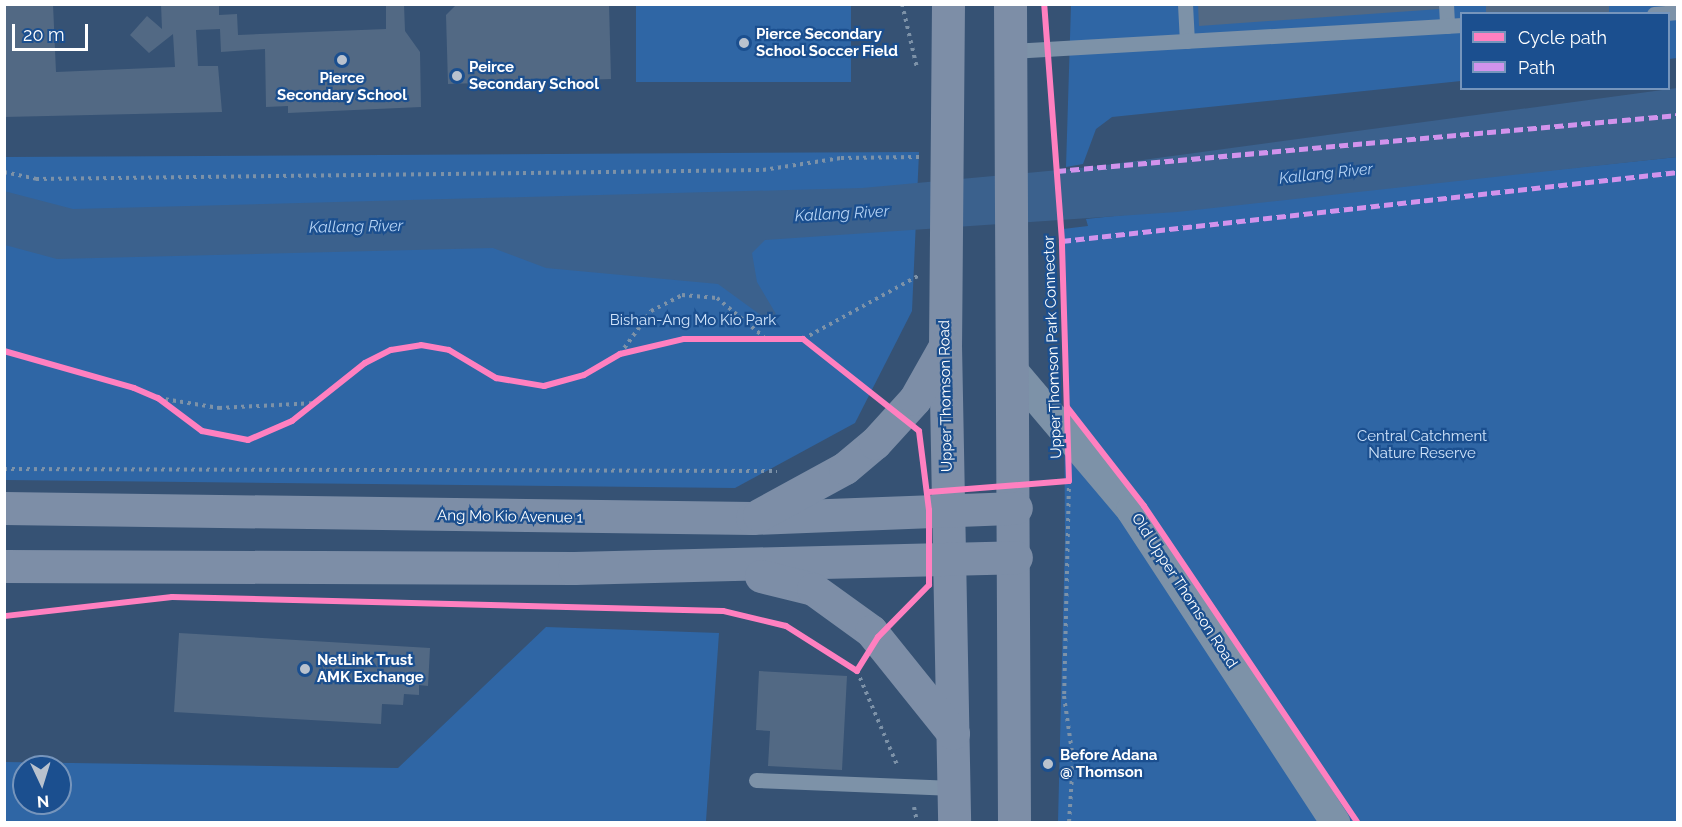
<!DOCTYPE html>
<html>
<head>
<meta charset="utf-8">
<style>
  body { margin:0 }
  #map { position:relative; width:1682px; height:827px; overflow:hidden; background:#365274; font-family:Raleway,sans-serif }
  div>[style] { position:absolute }
  .green>* { inset:0; background:#2f66a5; transform-origin:0 0 }
  .water>* { inset:0; background:#3b618d }
  .building>* { inset:0; background:#526984; transform-origin:0 0 }
  .path>* { height:4px; margin-top:-2px; transform-origin:0; background:repeating-linear-gradient(90deg,#7d92a8 0 3px,transparent 0 7.5px) }
  .lane>* { height:15px; margin:-7.5px; padding:0 7.5px; transform-origin:7.5px; border-radius:7.5px; background:#7d92a8 }
  .street>* { height:30px; margin:-15px; padding:0 15px; transform-origin:15px; border-radius:15px; background:#7d92a8 }
  .primary>* { height:33px; margin:-16.5px; padding:0 16.5px; transform-origin:16.5px; border-radius:16.5px; background:#7d8ea7 }
  .quiet>* { height:4.5px; margin-top:-2.25px; transform-origin:0; background:repeating-linear-gradient(90deg,#d193ec 0 9px,transparent 0 13.5px) }
  .cycleway>* { height:6px; margin:-3px; padding:0 3px; transform-origin:3px; border-radius:3px; background:#ff80c0 }
  .dots>* { width:16px; height:16px; translate:-50% -50%; box-sizing:border-box; border:3px solid #1b4f8f; border-radius:50% }
  span { translate:-50% -50%; white-space:nowrap; text-align:center; line-height:1.15; -webkit-text-stroke:4.5px #1b4f8f; paint-order:stroke }
  .poi-label { font-size:15px; color:#fff; font-weight:700 }
  .left { translate:0 -50%; text-align:left }
  .park-label { font-size:15px; color:#cfe3fa }
  .street-label { font-size:15px; color:#fff }
  .water-label { font-size:16px; color:#b5d3f5; font-style:italic }
  .frame { position:absolute; inset:0; border:6px solid #fff; pointer-events:none }
  .legend { position:absolute; left:1460px; top:12px; width:210px; height:78px; box-sizing:border-box; background:#1b4f8f; border:2px solid #7695bc; margin:0; padding:8px 10px; list-style:none; font-size:18px; color:#fff }
  .legend li { display:flex; align-items:center; gap:12px; height:30px }
  .legend b { width:30px; border:2px solid #7695bc }
  .north { position:absolute; left:12px; top:755px; width:60px; height:60px; box-sizing:border-box; background:#1b4f8f; border:2px solid #7695bc; border-radius:50%; rotate:176deg; font-size:16px; font-weight:700; line-height:24px; text-align:center; color:#fff }
  .north::after { content:''; display:block; margin:auto; width:21px; height:27px; background:#b9c2ce; clip-path:polygon(50% 0,100% 100%,50% 72%,0 100%) }
  .scale { position:absolute; left:12px; top:24px; width:76px; height:27px; box-sizing:border-box; border:3px solid #fff; border-top:0; padding-left:8px; font-size:18px; line-height:21px; white-space:nowrap; color:#fff; -webkit-text-stroke:4px #1b4f8f; paint-order:stroke }
</style>
</head>
<body>
<div id="map">
  <div class="green">
    <div style="left:636px;top:5px;width:215px;height:77px"></div>
    <div style="clip-path:polygon(1071px 5px,1677px 5px,1677px 58px,1669px 59px,1668px 14px,1462px 14px,1461px 81px,1112px 117px,1096px 129px,1083px 164px,1066px 167px)"></div>
    <div style="clip-path:polygon(919px 152px,912px 311px,855px 423px,735px 488px,5px 480px,5px 157px)"></div>
    <div style="clip-path:polygon(1677px 157px,1677px 822px,1058px 822px,1065px 540px,1063px 229px,1088px 226px,1086px 219px)"></div>
    <div style="clip-path:polygon(evenodd,546px 627px,719px 633px,706px 821px,743px 822px,5px 822px,5px 762px,398px 768px,546px 627px,24px 767px,60px 767px,60px 803px,24px 803px,24px 767px)"></div>
  </div>
  <div class="water">
    <div style="clip-path:polygon(1677px 88px,1677px 157px,1177px 212px,765px 240px,752px 253px,757px 282px,776px 314px,766px 319px,718px 284px,546px 268px,493px 248px,57px 259px,5px 245px,4px 191px,73px 209px,862px 188px,1091px 167px)"></div>
  </div>
  <div class="building">
    <div style="clip-path:polygon(4px 4px,53px 4px,56px 72px,175px 67px,173px 34px,149px 53px,130px 35px,147px 16px,162px 29px,161px 4px,219px 4px,219px 15px,237px 14px,238px 35px,386px 29px,386px 4px,404px 4px,405px 31px,420px 52px,421px 107px,288px 113px,288px 106px,266px 107px,265px 49px,221px 52px,220px 29px,196px 30px,198px 66px,218px 66px,222px 112px,4px 117px)"></div>
    <div style="clip-path:polygon(457px 4px,609px 4px,611px 79px,448px 84px,446px 15px)"></div>
    <div style="clip-path:polygon(1198px 4px,1439px 4px,1440px 9px,1199px 26px)"></div>
    <div style="left:1486px;top:4px;width:123px;height:10px"></div>
    <div style="clip-path:polygon(179px 633px,430px 648px,428px 686px,419px 685px,419px 695px,404px 694px,403px 705px,382px 704px,381px 724px,174px 712px)"></div>
    <div style="clip-path:polygon(759px 671px,847px 676px,842px 770px,768px 766px,770px 731px,756px 730px)"></div>
  </div>
  <div class="path">
    <div style="left:902px;top:4px;width:66px;rotate:76.8deg"></div>
    <div style="left:4px;top:172px;width:33px;rotate:12deg"></div>
    <div style="left:36px;top:179px;width:727px;rotate:-0.71deg"></div>
    <div style="left:763px;top:170px;width:79px;rotate:-8.7deg"></div>
    <div style="left:841px;top:158px;width:78px;rotate:-0.7deg"></div>
    <div style="left:803px;top:339px;width:131px;rotate:-28.7deg"></div>
    <div style="left:620px;top:354px;width:53px;rotate:-54.2deg"></div>
    <div style="left:651px;top:311px;width:35px;rotate:-27deg"></div>
    <div style="left:682px;top:295px;width:35px;rotate:5deg"></div>
    <div style="left:717px;top:298px;width:61px;rotate:39.7deg"></div>
    <div style="left:158px;top:398px;width:62px;rotate:9.3deg"></div>
    <div style="left:219px;top:408px;width:96px;rotate:-3deg"></div>
    <div style="left:4px;top:469px;width:773px;rotate:0.15deg"></div>
    <div style="left:1069px;top:481px;width:215px;rotate:91.3deg"></div>
    <div style="left:1064px;top:696px;width:64px;rotate:81.9deg"></div>
    <div style="left:1073px;top:759px;width:63px;rotate:93.6deg"></div>
    <div style="left:857px;top:671px;width:104px;rotate:66.9deg"></div>
    <div style="left:914px;top:807px;width:15px;rotate:79deg"></div>
  </div>
  <div class="lane">
    <div style="left:1185px;top:4px;width:37px;rotate:87deg"></div>
    <div style="left:1446px;top:4px;width:22px;rotate:87deg"></div>
    <div style="left:1654px;top:14px;width:24px;rotate:-5deg"></div>
    <div style="left:1012px;top:51px;width:451px;rotate:-3.3deg"></div>
    <div style="left:756px;top:780px;width:198px;rotate:2.3deg"></div>
  </div>
  <div class="street">
    <div style="left:1015px;top:373px;width:180px;rotate:49.7deg"></div>
    <div style="left:1131px;top:510px;width:373px;rotate:56.8deg"></div>
  </div>
  <div class="primary">
    <div style="left:948px;top:4px;width:341px;rotate:90.5deg"></div>
    <div style="left:945px;top:345px;width:477px;rotate:88.9deg"></div>
    <div style="left:1010px;top:4px;width:818px;rotate:89.72deg"></div>
    <div style="left:4px;top:508px;width:748px;rotate:0.77deg"></div>
    <div style="left:752px;top:518px;width:264px;rotate:-2.2deg"></div>
    <div style="left:759px;top:515px;width:98px;rotate:-28.7deg"></div>
    <div style="left:845px;top:468px;width:39px;rotate:-40deg"></div>
    <div style="left:875px;top:443px;width:59px;rotate:-47.7deg"></div>
    <div style="left:915px;top:399px;width:61px;rotate:-60.5deg"></div>
    <div style="left:4px;top:566px;width:570px;rotate:0.2deg"></div>
    <div style="left:574px;top:568px;width:442px;rotate:-1.4deg"></div>
    <div style="left:761px;top:576px;width:54px;rotate:14deg"></div>
    <div style="left:813px;top:589px;width:72px;rotate:35.9deg"></div>
    <div style="left:871px;top:631px;width:131px;rotate:51.2deg"></div>
  </div>
  <div class="quiet">
    <div style="left:1057px;top:171px;width:624px;rotate:-5.15deg"></div>
    <div style="left:1062px;top:241px;width:620px;rotate:-6.39deg"></div>
  </div>
  <div class="cycleway">
    <div style="left:4px;top:351px;width:135px;rotate:15.9deg"></div>
    <div style="left:134px;top:388px;width:26px;rotate:23deg"></div>
    <div style="left:158px;top:398px;width:55px;rotate:36.9deg"></div>
    <div style="left:202px;top:431px;width:47px;rotate:11.1deg"></div>
    <div style="left:248px;top:440px;width:48px;rotate:-23.4deg"></div>
    <div style="left:292px;top:421px;width:93px;rotate:-38.5deg"></div>
    <div style="left:365px;top:363px;width:29px;rotate:-27deg"></div>
    <div style="left:391px;top:350px;width:30px;rotate:-9deg"></div>
    <div style="left:421px;top:345px;width:28px;rotate:10deg"></div>
    <div style="left:449px;top:350px;width:55px;rotate:30.8deg"></div>
    <div style="left:496px;top:378px;width:49px;rotate:9.5deg"></div>
    <div style="left:544px;top:386px;width:41px;rotate:-15.4deg"></div>
    <div style="left:584px;top:375px;width:42px;rotate:-30.3deg"></div>
    <div style="left:620px;top:354px;width:66px;rotate:-13.2deg"></div>
    <div style="left:684px;top:339px;width:119px"></div>
    <div style="left:803px;top:339px;width:148px;rotate:38.4deg"></div>
    <div style="left:919px;top:431px;width:80px;rotate:82.8deg"></div>
    <div style="left:929px;top:510px;width:75px;rotate:90deg"></div>
    <div style="left:929px;top:585px;width:73px;rotate:134.4deg"></div>
    <div style="left:878px;top:637px;width:40px;rotate:122deg"></div>
    <div style="left:857px;top:671px;width:84px;rotate:-147.6deg"></div>
    <div style="left:786px;top:626px;width:65px;rotate:-166.6deg"></div>
    <div style="left:723px;top:611px;width:551px;rotate:-178.54deg"></div>
    <div style="left:172px;top:597px;width:169px;rotate:173.5deg"></div>
    <div style="left:1067px;top:407px;width:125px;rotate:52.1deg"></div>
    <div style="left:1144px;top:506px;width:381px;rotate:56deg"></div>
    <div style="left:929px;top:492px;width:140px;rotate:-4.5deg"></div>
    <div style="left:1069px;top:481px;width:240px;rotate:-91.7deg"></div>
    <div style="left:1062px;top:241px;width:238px;rotate:-94.3deg"></div>
  </div>
  <div class="dots">
    <div style="left:744px;top:43px;background:#b9c2ce"></div>
    <div style="left:342px;top:60px;background:#b9c2ce"></div>
    <div style="left:457px;top:76px;background:#b9c2ce"></div>
    <div style="left:305px;top:669px;background:#b9c2ce"></div>
    <div style="left:1048px;top:764px;background:#b9c2ce"></div>
  </div>
  <div class="poi-label">
    <span class="left" style="left:756px;top:43px">Pierce Secondary<br>School Soccer Field</span>
    <span class="left" style="left:469px;top:76px">Peirce<br>Secondary School</span>
    <span style="left:342px;top:87px">Pierce<br>Secondary School</span>
    <span class="left" style="left:317px;top:669px">NetLink Trust<br>AMK Exchange</span>
    <span class="left" style="left:1060px;top:764px">Before Adana<br>@ Thomson</span>
  </div>
  <div class="park-label">
    <span style="left:693px;top:321px">Bishan-Ang Mo Kio Park</span>
    <span style="left:1422px;top:445px">Central Catchment<br>Nature Reserve</span>
  </div>
  <div class="street-label">
    <span style="left:1053px;top:347px;rotate:-92deg">Upper Thomson Park Connector</span>
    <span style="left:946px;top:396px;rotate:-91deg">Upper Thomson Road</span>
    <span style="left:510px;top:517px;rotate:1deg">Ang Mo Kio Avenue 1</span>
    <span style="left:1184px;top:591px;rotate:57deg">Old Upper Thomson Road</span>
  </div>
  <div class="water-label">
    <span style="left:1326px;top:174px;rotate:-6deg">Kallang River</span>
    <span style="left:842px;top:214px;rotate:-3deg">Kallang River</span>
    <span style="left:356px;top:227px;rotate:-1deg">Kallang River</span>
  </div>
  <div class="frame"></div>
  <ul class="legend">
  <li><b style="height:8px;background:#ff80c0"></b>Cycle path</li>
  <li><b style="height:8px;background:#d193ec"></b>Path</li>
  </ul>
  <div class="north">N</div>
  <div class="scale">20 m</div>
</div>
</body>
</html>
